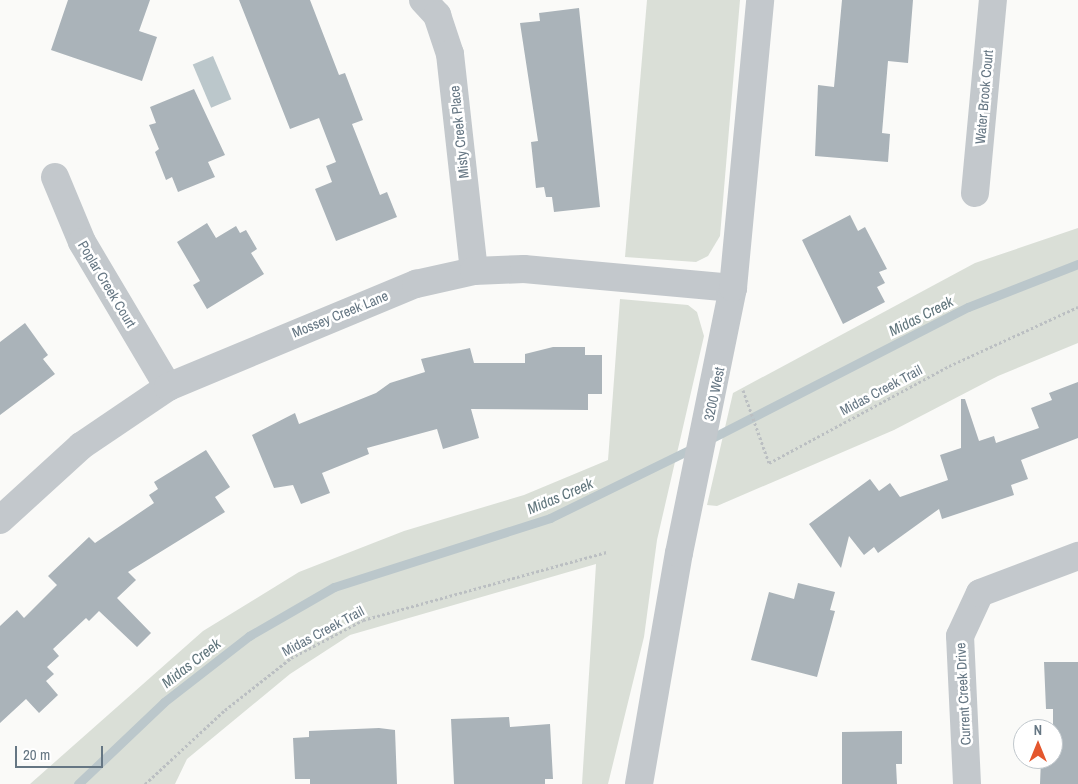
<!DOCTYPE html>
<html>
<head>
<meta charset="utf-8">
<style>
  body { margin:0 }
  #map { position:relative; width:1078px; height:784px; overflow:hidden; background:#fafaf8; font-family:"Archivo Narrow",sans-serif }
  div>[style] { position:absolute }
  .green>* { inset:0; background:#dadfd7 }
  .water>* { inset:0; background:#bbc7cb; transform-origin:0 0 }
  .stream>* { height:9px; margin:-4.5px; padding:0 4.5px; transform-origin:4.5px; border-radius:4.5px; background:#bbc7cb }
  .building>* { inset:0; background:#aab3b9 }
  .path>* { height:3px; margin-top:-1.5px; transform-origin:0; background:repeating-linear-gradient(90deg,#bbbfc2 0 2.5px,transparent 0 5px) }
  .minor>* { height:28px; margin:-14px; padding:0 14px; transform-origin:14px; border-radius:14px; background:#c3c8cc }
  span { translate:-50% -50%; white-space:nowrap; text-align:center; line-height:1.15; -webkit-text-stroke:5px #fff; paint-order:stroke }
  .street-label { font-size:14px; color:#657683 }
  .water-label { font-size:15px; color:#60757c; font-style:italic }
  .north { position:absolute; left:1013px; top:719px; width:50px; height:50px; box-sizing:border-box; background:#fff; border:1px solid #c1c8cd; border-radius:50%; rotate:0deg; font-size:14px; font-weight:700; line-height:20px; text-align:center; color:#657683 }
  .north::after { content:''; display:block; margin:auto; width:18px; height:22px; background:#e4572e; clip-path:polygon(50% 0,100% 100%,50% 72%,0 100%) }
  .scale { position:absolute; left:15px; top:746px; width:88px; height:22px; box-sizing:border-box; border:2px solid #657683; border-top:0; padding-left:6px; font-size:15px; line-height:18px; white-space:nowrap; color:#657683; -webkit-text-stroke:4px #fff; paint-order:stroke }
</style>
</head>
<body>
<div id="map">
  <div class="green">
    <div style="clip-path:polygon(647px 0,740px 0,720px 236px,708px 256px,696px 262px,625px 257px)"></div>
    <div style="clip-path:polygon(1078px 228px,1078px 343px,998px 376px,894px 430px,717px 506px,707px 505px,733px 393px,975px 263px)"></div>
    <div style="clip-path:polygon(620px 299px,688px 305px,697px 312px,704px 336px,657px 540px,644px 637px,608px 784px,582px 784px,596px 564px,350px 635px,290px 674px,187px 759px,175px 784px,30px 784px,203px 631px,299px 572px,404px 531px,524px 495px,608px 460px)"></div>
  </div>
  <div class="water">
    <div style="left:213px;top:56px;width:47px;height:22px;rotate:67deg"></div>
  </div>
  <div class="stream">
    <div style="left:706px;top:441px;width:294px;rotate:-27.1deg"></div>
    <div style="left:968px;top:307px;width:118px;rotate:-21.4deg"></div>
    <div style="left:78px;top:784px;width:119px;rotate:-43.6deg"></div>
    <div style="left:164px;top:702px;width:108px;rotate:-37.8deg"></div>
    <div style="left:249px;top:636px;width:98px;rotate:-30deg"></div>
    <div style="left:334px;top:587px;width:227px;rotate:-17.7deg"></div>
    <div style="left:550px;top:518px;width:161px;rotate:-26.1deg"></div>
  </div>
  <div class="building">
    <div style="clip-path:polygon(68px 0,150px 0,139px 31px,157px 37px,142px 81px,51px 50px)"></div>
    <div style="clip-path:polygon(239px 0,310px 0,339px 75px,345px 73px,363px 120px,352px 124px,380px 195px,387px 192px,397px 217px,336px 241px,315px 189px,332px 182px,326px 166px,336px 162px,319px 118px,290px 129px)"></div>
    <div style="clip-path:polygon(842px 0,913px 0,908px 63px,888px 61px,882px 133px,890px 134px,888px 162px,815px 156px,818px 85px,834px 87px)"></div>
    <div style="clip-path:polygon(579px 8px,600px 207px,554px 212px,552px 197px,546px 197px,544px 187px,536px 188px,531px 142px,538px 141px,520px 23px,540px 21px,539px 13px)"></div>
    <div style="clip-path:polygon(194px 89px,225px 155px,208px 162px,215px 177px,178px 192px,172px 177px,166px 180px,155px 152px,159px 149px,149px 125px,156px 123px,150px 107px)"></div>
    <div style="clip-path:polygon(850px 215px,858px 231px,865px 227px,887px 269px,879px 272px,885px 283px,877px 287px,885px 302px,843px 324px,802px 240px)"></div>
    <div style="clip-path:polygon(207px 223px,216px 238px,236px 226px,240px 233px,246px 230px,257px 249px,251px 253px,264px 274px,207px 309px,193px 285px,200px 281px,177px 242px)"></div>
    <div style="clip-path:polygon(25px 323px,48px 355px,43px 359px,55px 374px,0 415px,0 342px)"></div>
    <div style="clip-path:polygon(553px 347px,585px 347px,585px 355px,602px 355px,602px 394px,588px 394px,588px 410px,471px 409px,479px 438px,443px 449px,437px 429px,367px 448px,369px 454px,322px 473px,330px 493px,301px 504px,293px 485px,274px 488px,252px 435px,295px 413px,299px 424px,376px 393px,390px 383px,425px 372px,421px 359px,470px 348px,474px 363px,525px 363px,525px 354px)"></div>
    <div style="clip-path:polygon(1078px 382px,1078px 438px,1021px 460px,1028px 479px,1011px 485px,1014px 495px,942px 519px,939px 509px,878px 553px,874px 547px,864px 555px,849px 536px,841px 568px,809px 524px,870px 479px,879px 491px,890px 483px,900px 497px,948px 480px,940px 455px,961px 448px,961px 399px,965px 399px,979px 441px,994px 436px,996px 443px,1039px 428px,1031px 408px,1052px 400px,1049px 393px)"></div>
    <div style="clip-path:polygon(206px 450px,230px 487px,215px 497px,225px 512px,128px 572px,136px 580px,117px 598px,151px 633px,137px 647px,99px 611px,89px 621px,86px 618px,53px 649px,59px 656px,47px 667px,54px 674px,46px 681px,58px 695px,39px 713px,26px 699px,0 723px,0 626px,17px 610px,24px 618px,57px 585px,48px 576px,89px 537px,95px 543px,154px 503px,149px 495px,158px 489px,154px 482px)"></div>
    <div style="clip-path:polygon(798px 583px,835px 592px,830px 610px,835px 611px,817px 677px,751px 660px,769px 592px,794px 599px)"></div>
    <div style="clip-path:polygon(1044px 662px,1078px 662px,1078px 784px,1040px 784px,1041px 759px,1053px 759px,1053px 709px,1046px 709px)"></div>
    <div style="clip-path:polygon(509px 717px,510px 727px,550px 724px,553px 779px,545px 779px,545px 784px,454px 784px,451px 719px)"></div>
    <div style="clip-path:polygon(379px 728px,395px 730px,397px 784px,310px 784px,310px 779px,295px 779px,293px 738px,309px 737px,309px 731px)"></div>
    <div style="clip-path:polygon(902px 731px,902px 764px,896px 764px,897px 784px,842px 784px,842px 732px)"></div>
  </div>
  <div class="path">
    <div style="left:743px;top:390px;width:77px;rotate:70.4deg"></div>
    <div style="left:769px;top:463px;width:204px;rotate:-28.3deg"></div>
    <div style="left:949px;top:366px;width:142px;rotate:-24.6deg"></div>
    <div style="left:145px;top:784px;width:109px;rotate:-42.8deg"></div>
    <div style="left:225px;top:710px;width:84px;rotate:-38.2deg"></div>
    <div style="left:291px;top:658px;width:81px;rotate:-27.8deg"></div>
    <div style="left:363px;top:620px;width:253px;rotate:-15.6deg"></div>
  </div>
  <div class="minor">
    <div style="left:423px;top:0;width:21px;rotate:47deg"></div>
    <div style="left:437px;top:15px;width:41px;rotate:71.6deg"></div>
    <div style="left:450px;top:54px;width:218px;rotate:83.7deg"></div>
    <div style="left:55px;top:177px;width:70px;rotate:67.4deg"></div>
    <div style="left:82px;top:242px;width:169px;rotate:59.3deg"></div>
    <div style="left:975px;top:193px;width:194px;rotate:-84.7deg"></div>
    <div style="left:0;top:520px;width:110px;rotate:-42.4deg"></div>
    <div style="left:81px;top:446px;width:105px;rotate:-34.1deg"></div>
    <div style="left:168px;top:387px;width:269px;rotate:-22.6deg"></div>
    <div style="left:416px;top:284px;width:59px;rotate:-12.6deg"></div>
    <div style="left:474px;top:271px;width:50px;rotate:-2.3deg"></div>
    <div style="left:524px;top:269px;width:210px;rotate:5.2deg"></div>
    <div style="left:639px;top:784px;width:234px;rotate:-80.2deg"></div>
    <div style="left:679px;top:553px;width:270px;rotate:-78.5deg"></div>
    <div style="left:733px;top:288px;width:289px;rotate:-84.6deg"></div>
    <div style="left:967px;top:784px;width:148px;rotate:-92.7deg"></div>
    <div style="left:960px;top:636px;width:47px;rotate:-65.1deg"></div>
    <div style="left:980px;top:593px;width:105px;rotate:-20.7deg"></div>
  </div>
  <div class="street-label">
    <span style="left:984px;top:97px;rotate:-85deg">Water Brook Court</span>
    <span style="left:459px;top:132px;rotate:-96deg">Misty Creek Place</span>
    <span style="left:107px;top:284px;rotate:59deg">Poplar Creek Court</span>
    <span style="left:340px;top:314px;rotate:-22deg">Mossey Creek Lane</span>
    <span style="left:881px;top:390px;rotate:-28deg">Midas Creek Trail</span>
    <span style="left:714px;top:394px;rotate:-78deg">3200 West</span>
    <span style="left:323px;top:631px;rotate:-28deg">Midas Creek Trail</span>
    <span style="left:963px;top:694px;rotate:-93deg">Current Creek Drive</span>
  </div>
  <div class="water-label">
    <span style="left:921px;top:316px;rotate:-27deg">Midas Creek</span>
    <span style="left:560px;top:496px;rotate:-23deg">Midas Creek</span>
    <span style="left:191px;top:663px;rotate:-38deg">Midas Creek</span>
  </div>
  <div class="north">N</div>
  <div class="scale">20 m</div>
</div>
</body>
</html>
